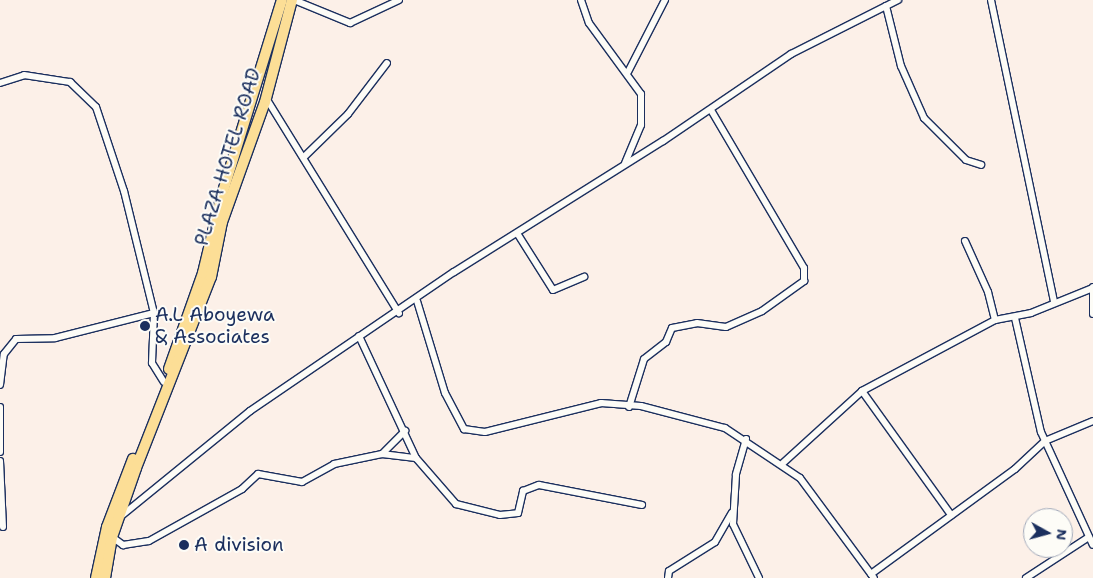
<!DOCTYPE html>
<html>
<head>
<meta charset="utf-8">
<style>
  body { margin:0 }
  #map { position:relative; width:1093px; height:578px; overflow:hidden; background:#fcf0e8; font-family:"Shantell Sans",sans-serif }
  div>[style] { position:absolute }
  .roads { filter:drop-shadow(1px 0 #1b2f5e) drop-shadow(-1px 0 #1b2f5e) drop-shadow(0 1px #1b2f5e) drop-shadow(0 -1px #1b2f5e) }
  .minor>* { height:6px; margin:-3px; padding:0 3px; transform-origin:3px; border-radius:3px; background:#fdfcf7 }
  .primary>* { height:10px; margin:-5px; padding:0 5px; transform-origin:5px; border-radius:5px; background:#fcde96 }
  .dots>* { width:14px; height:14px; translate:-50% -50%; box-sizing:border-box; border:2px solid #fdfcf7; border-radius:50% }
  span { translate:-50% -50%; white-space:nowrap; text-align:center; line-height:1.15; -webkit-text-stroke:4px #fdfcf7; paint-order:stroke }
  .street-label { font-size:19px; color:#1b2f5e }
  .poi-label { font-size:19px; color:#1b2f5e }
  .left { translate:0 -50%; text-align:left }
  .north { position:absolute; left:1023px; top:508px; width:50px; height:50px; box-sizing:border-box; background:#fdfcf7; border:1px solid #a3aaba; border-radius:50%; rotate:97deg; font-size:14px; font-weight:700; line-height:20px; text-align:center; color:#1b2f5e }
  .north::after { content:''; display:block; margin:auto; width:18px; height:22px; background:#1b2f5e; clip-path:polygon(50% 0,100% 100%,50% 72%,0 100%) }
</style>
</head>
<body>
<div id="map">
  <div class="roads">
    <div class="minor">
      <div style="left:294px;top:0;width:61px;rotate:22.3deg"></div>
      <div style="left:350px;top:23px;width:54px;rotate:-25.1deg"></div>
      <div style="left:581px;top:0;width:24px;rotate:71deg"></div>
      <div style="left:589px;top:23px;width:88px;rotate:53.8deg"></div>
      <div style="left:641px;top:94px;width:31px;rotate:90deg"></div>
      <div style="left:641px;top:125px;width:41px;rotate:112.8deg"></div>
      <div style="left:991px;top:0;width:309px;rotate:78.2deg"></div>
      <div style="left:886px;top:6px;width:62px;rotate:76deg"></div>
      <div style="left:901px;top:66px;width:57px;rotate:66.1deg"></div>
      <div style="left:924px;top:118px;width:59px;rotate:45deg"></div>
      <div style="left:966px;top:160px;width:16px;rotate:18deg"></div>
      <div style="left:628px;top:72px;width:81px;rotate:-62.8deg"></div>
      <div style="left:0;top:83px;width:25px;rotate:-18deg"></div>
      <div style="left:24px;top:75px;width:47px;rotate:8.7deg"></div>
      <div style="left:70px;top:82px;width:36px;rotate:44deg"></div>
      <div style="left:96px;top:107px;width:89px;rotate:71.6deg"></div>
      <div style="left:124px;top:191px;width:126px;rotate:76.2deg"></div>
      <div style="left:154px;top:313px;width:50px;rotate:92.3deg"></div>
      <div style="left:152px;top:363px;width:22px;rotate:58deg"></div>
      <div style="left:266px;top:98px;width:253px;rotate:58.3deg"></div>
      <div style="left:305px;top:156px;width:60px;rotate:-44.3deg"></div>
      <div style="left:348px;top:114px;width:64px;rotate:-52.6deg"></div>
      <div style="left:517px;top:233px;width:67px;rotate:57.7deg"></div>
      <div style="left:553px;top:290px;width:34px;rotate:-23deg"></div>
      <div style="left:965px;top:241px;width:56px;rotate:65.7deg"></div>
      <div style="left:988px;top:292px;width:29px;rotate:76deg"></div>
      <div style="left:1093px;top:287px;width:27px;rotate:90deg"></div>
      <div style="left:417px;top:301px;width:96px;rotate:73.1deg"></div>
      <div style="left:445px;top:393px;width:41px;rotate:62.2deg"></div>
      <div style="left:464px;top:429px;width:21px;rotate:8deg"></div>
      <div style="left:485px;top:432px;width:120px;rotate:-14deg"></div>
      <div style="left:601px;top:403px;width:40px;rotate:4.3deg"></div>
      <div style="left:641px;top:406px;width:87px;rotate:14.7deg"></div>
      <div style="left:725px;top:428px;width:90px;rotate:33.7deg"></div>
      <div style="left:800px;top:478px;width:124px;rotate:53.5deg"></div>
      <div style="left:1015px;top:318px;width:117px;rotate:77.2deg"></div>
      <div style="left:1041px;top:432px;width:124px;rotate:65.3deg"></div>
      <div style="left:359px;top:336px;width:135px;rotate:65deg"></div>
      <div style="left:0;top:385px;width:31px;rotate:-83deg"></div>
      <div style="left:4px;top:354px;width:19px;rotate:-51deg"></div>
      <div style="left:16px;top:339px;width:39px;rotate:-1deg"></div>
      <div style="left:55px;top:338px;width:102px;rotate:-14.2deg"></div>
      <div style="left:862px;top:391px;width:153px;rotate:54.3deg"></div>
      <div style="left:0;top:407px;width:45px;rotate:90deg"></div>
      <div style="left:629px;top:407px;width:50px;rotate:-72.6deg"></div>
      <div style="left:644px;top:359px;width:28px;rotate:-38deg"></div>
      <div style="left:666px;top:342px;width:15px;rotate:-67deg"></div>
      <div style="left:672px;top:328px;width:25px;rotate:-11deg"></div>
      <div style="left:697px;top:323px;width:29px;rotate:8deg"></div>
      <div style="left:726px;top:327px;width:39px;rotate:-24deg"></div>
      <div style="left:762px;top:311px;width:52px;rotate:-35.5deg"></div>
      <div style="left:804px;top:281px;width:13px;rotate:-90deg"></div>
      <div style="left:804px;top:268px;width:183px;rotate:-120.5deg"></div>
      <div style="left:746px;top:439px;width:37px;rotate:106deg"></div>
      <div style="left:736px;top:475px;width:49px;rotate:93.5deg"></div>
      <div style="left:733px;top:524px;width:60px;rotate:64.3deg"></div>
      <div style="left:382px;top:454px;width:33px;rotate:-45deg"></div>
      <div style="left:0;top:461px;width:66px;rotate:87.4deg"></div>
      <div style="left:783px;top:463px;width:107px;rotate:-42.3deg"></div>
      <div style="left:862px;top:391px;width:151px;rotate:-28.1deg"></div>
      <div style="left:995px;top:320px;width:37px;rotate:-11deg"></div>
      <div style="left:1031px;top:313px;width:67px;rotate:-22deg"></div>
      <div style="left:120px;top:517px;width:168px;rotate:-39.2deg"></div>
      <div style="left:250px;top:411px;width:247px;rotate:-34.3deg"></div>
      <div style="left:454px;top:272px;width:247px;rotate:-32.1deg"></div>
      <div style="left:663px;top:141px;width:155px;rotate:-34.2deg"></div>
      <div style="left:791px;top:54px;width:120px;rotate:-26.8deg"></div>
      <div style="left:112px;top:537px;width:14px;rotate:36deg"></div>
      <div style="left:123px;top:545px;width:26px;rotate:-9deg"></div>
      <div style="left:149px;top:541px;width:107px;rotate:-29.2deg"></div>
      <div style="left:242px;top:489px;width:22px;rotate:-43deg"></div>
      <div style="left:258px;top:474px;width:45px;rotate:10.3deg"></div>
      <div style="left:302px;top:482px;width:37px;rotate:-29deg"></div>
      <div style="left:334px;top:464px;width:49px;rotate:-11.8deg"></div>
      <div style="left:382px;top:454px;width:34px;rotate:7deg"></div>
      <div style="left:416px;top:458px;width:61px;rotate:49deg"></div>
      <div style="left:456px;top:504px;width:45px;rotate:14deg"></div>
      <div style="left:500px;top:515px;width:18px;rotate:-6deg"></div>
      <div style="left:518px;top:513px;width:23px;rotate:-77deg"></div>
      <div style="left:523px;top:491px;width:17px;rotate:-21deg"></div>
      <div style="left:539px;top:485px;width:105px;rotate:11deg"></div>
      <div style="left:871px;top:574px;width:178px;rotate:-36.1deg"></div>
      <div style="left:1015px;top:469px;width:41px;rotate:-43deg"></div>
      <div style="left:1045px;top:441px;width:52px;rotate:-22.6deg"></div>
      <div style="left:668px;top:578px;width:7px;rotate:-82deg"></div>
      <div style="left:669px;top:571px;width:54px;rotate:-32.2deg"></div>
      <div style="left:715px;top:542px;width:34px;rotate:-60deg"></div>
      <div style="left:1026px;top:578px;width:75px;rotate:-33.1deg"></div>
    </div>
    <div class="primary">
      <div style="left:169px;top:369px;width:102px;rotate:-70.5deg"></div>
      <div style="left:203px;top:273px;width:77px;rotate:-76.5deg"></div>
      <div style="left:221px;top:198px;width:207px;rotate:-72.9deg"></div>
      <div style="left:96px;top:578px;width:52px;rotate:-77.8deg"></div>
      <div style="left:107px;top:527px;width:73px;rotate:-69.1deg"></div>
      <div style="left:105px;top:578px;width:42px;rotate:-80.3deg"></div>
      <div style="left:112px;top:537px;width:73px;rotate:-70.8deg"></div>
      <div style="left:136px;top:468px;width:205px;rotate:-68.6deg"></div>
      <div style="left:211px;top:277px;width:56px;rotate:-78.7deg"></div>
      <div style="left:222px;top:222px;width:127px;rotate:-70.3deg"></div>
      <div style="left:265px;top:102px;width:106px;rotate:-75.2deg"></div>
    </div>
  </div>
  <div class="dots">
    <div style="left:145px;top:326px;background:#1b2f5e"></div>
    <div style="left:184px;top:545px;background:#1b2f5e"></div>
  </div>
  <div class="street-label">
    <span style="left:228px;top:157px;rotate:-73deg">PLAZA HOTEL ROAD</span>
  </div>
  <div class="poi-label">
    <span class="left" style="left:155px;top:326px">A.L Aboyewa<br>&amp; Associates</span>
    <span class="left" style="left:194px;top:545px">A division</span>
  </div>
  <div class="north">N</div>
</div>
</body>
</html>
